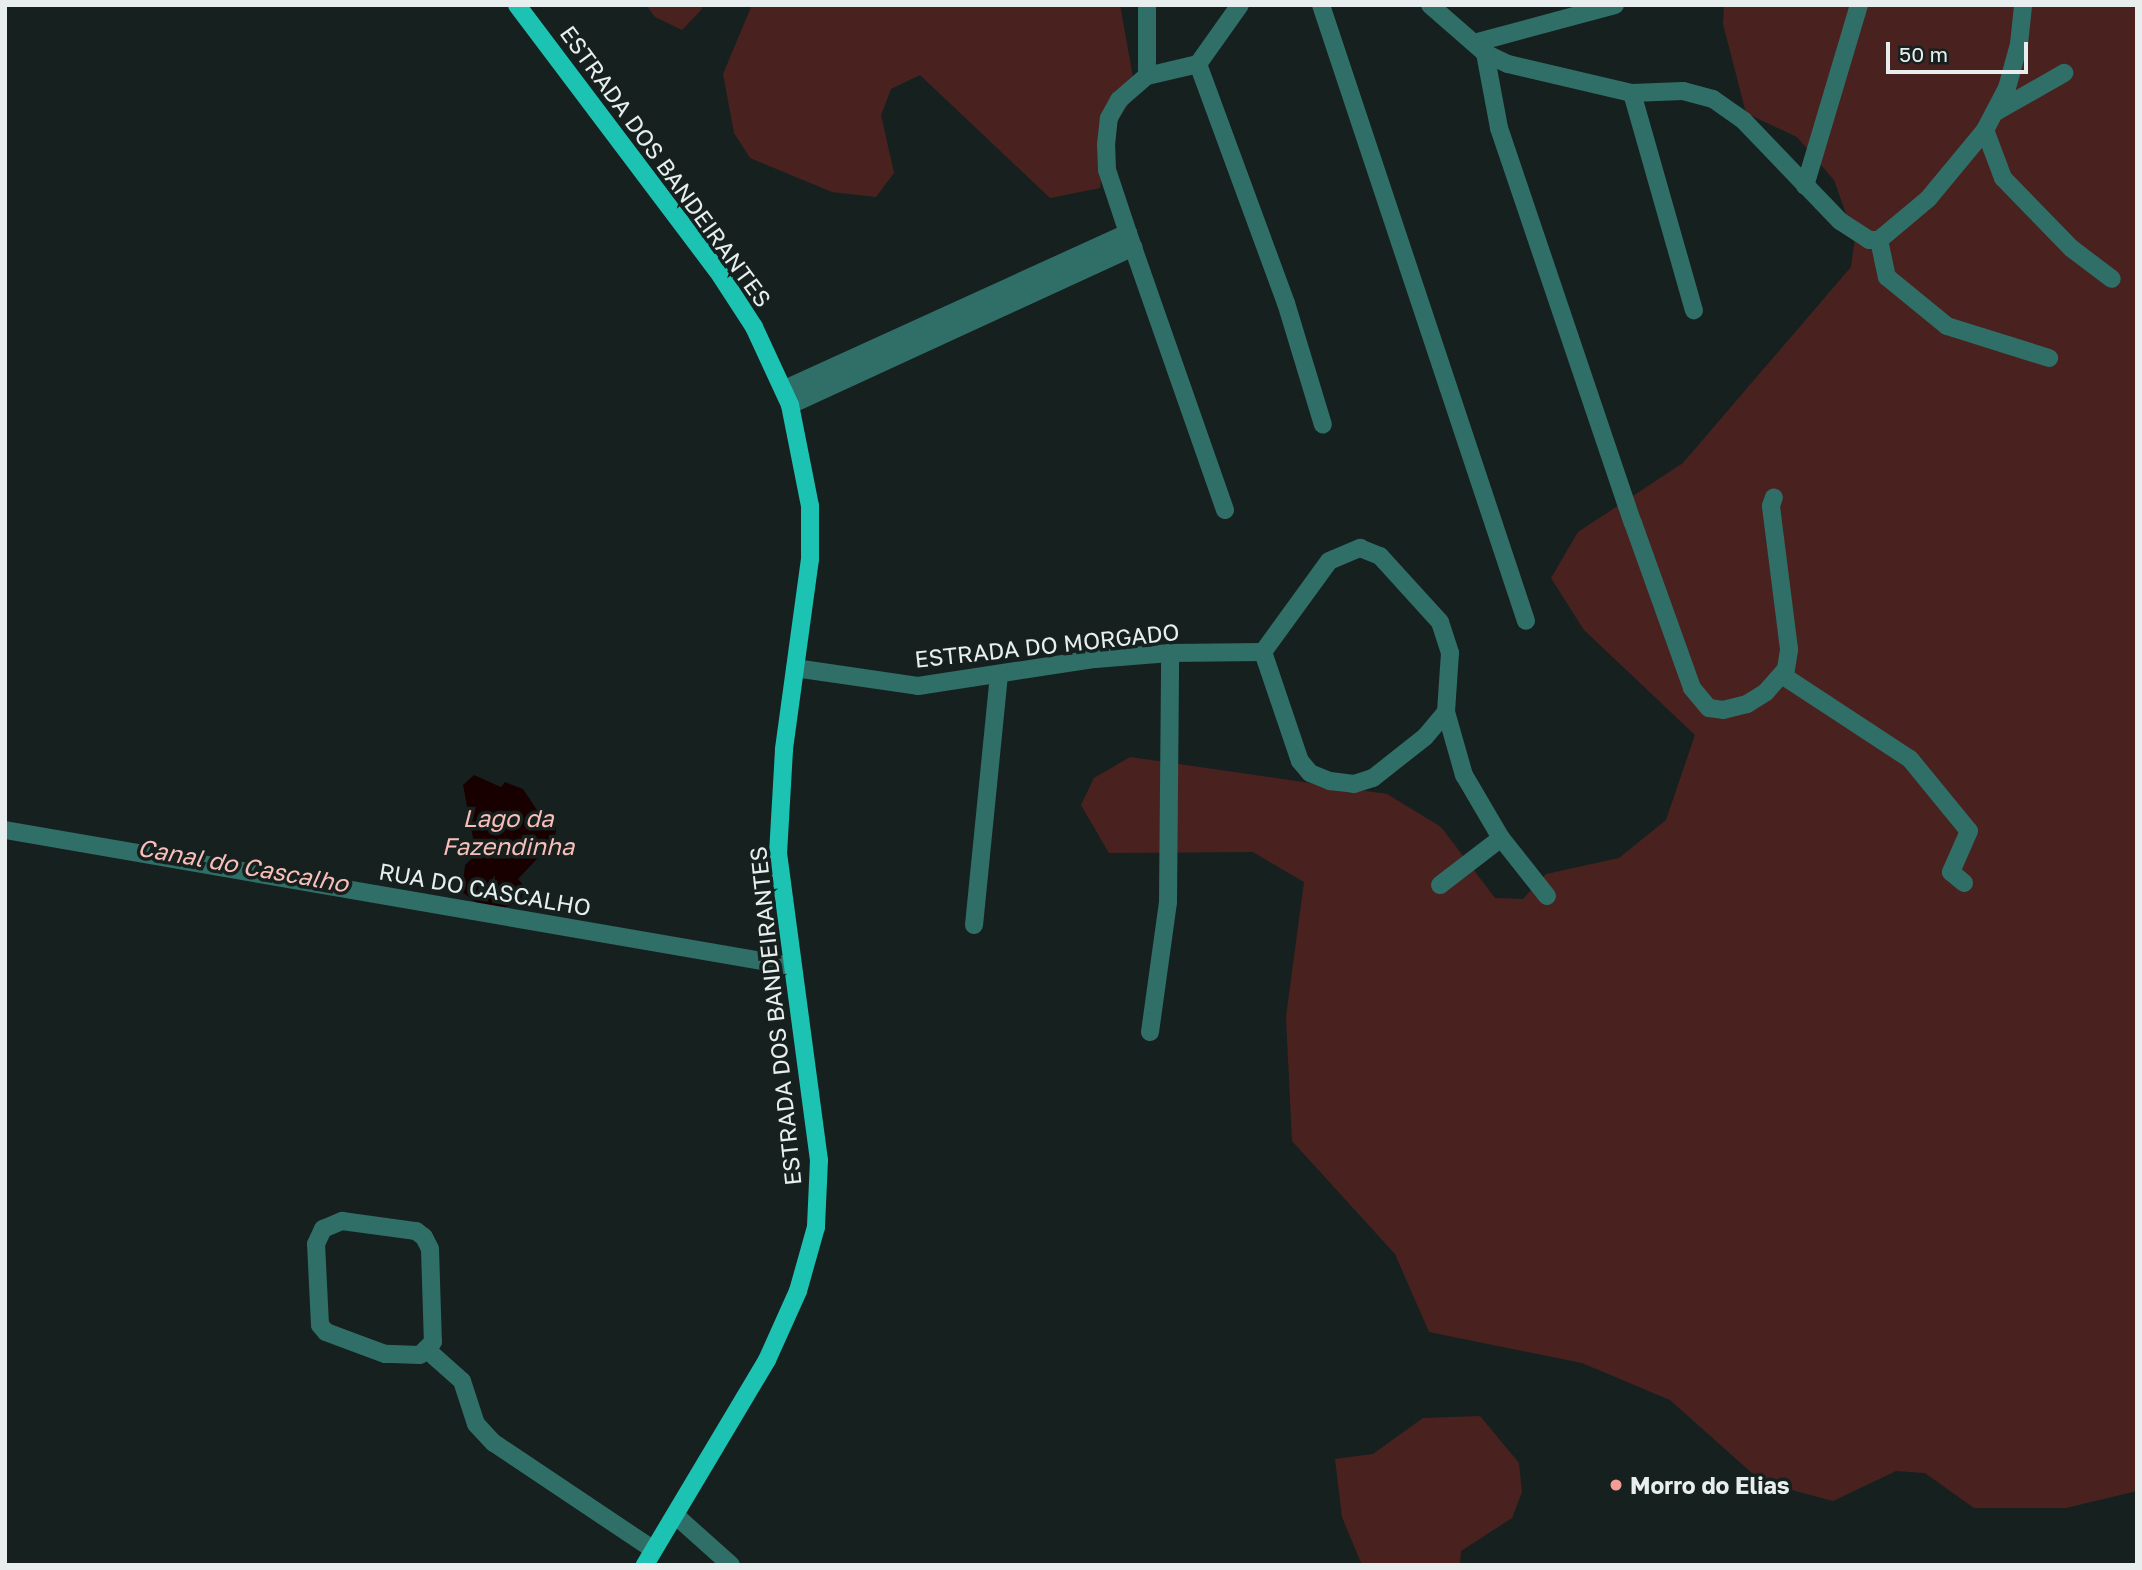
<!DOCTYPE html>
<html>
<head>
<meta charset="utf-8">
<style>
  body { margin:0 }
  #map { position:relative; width:2142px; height:1570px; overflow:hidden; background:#16211f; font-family:"Golos Text",sans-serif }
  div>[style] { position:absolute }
  .green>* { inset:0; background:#492220 }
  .water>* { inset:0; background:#190000 }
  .minor>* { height:18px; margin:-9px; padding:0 9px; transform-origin:9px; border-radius:9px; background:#306f67 }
  .major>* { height:18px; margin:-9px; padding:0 9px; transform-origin:9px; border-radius:9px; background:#1cc2b2 }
  .dots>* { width:19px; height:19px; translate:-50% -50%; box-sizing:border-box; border:4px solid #16211f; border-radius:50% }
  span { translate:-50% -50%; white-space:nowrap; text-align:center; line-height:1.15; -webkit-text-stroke:7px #16211f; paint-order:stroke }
  .street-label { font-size:23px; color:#e7eeed }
  .poi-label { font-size:23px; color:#e7eeed; font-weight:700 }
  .left { translate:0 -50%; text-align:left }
  .water-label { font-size:24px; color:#fabeb9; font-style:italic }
  .frame { position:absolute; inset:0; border:7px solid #e7eeed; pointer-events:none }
  .scale { position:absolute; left:1886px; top:42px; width:142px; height:32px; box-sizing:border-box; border:4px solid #e7eeed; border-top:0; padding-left:9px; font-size:21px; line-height:24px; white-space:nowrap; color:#e7eeed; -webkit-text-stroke:5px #16211f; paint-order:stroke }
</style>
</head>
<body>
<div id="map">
  <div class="green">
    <div style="clip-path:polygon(646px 5px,702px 5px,702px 9px,682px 30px,655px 17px)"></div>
    <div style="clip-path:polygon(752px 5px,1120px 5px,1136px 94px,1106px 136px,1100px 188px,1050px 198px,920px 75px,891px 89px,881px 115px,894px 173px,876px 197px,832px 192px,750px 158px,734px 133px,723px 74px)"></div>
    <div style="clip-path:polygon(1724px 5px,2137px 5px,2137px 1491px,2066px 1508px,1974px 1508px,1925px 1473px,1896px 1471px,1833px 1501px,1762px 1482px,1670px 1400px,1582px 1363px,1429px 1332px,1395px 1254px,1292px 1141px,1286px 1017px,1304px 882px,1253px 852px,1109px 853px,1081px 805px,1094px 778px,1130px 757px,1387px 794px,1441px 827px,1495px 898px,1523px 899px,1546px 874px,1619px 858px,1666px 820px,1695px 735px,1584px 630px,1551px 578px,1578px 532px,1683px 463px,1851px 267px,1855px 239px,1834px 180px,1797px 137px,1746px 113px,1723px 24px)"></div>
    <div style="clip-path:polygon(1480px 1416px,1519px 1463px,1522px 1492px,1512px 1518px,1461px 1551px,1460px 1565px,1362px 1565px,1342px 1517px,1335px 1459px,1373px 1454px,1423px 1418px)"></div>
  </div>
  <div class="water">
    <div style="clip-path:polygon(474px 775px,501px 787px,505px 782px,523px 789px,537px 810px,556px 827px,555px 840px,518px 879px,524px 886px,521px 900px,504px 908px,480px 905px,462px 892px,465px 865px,477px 853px,469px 844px,473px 838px,463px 785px)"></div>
  </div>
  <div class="minor">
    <div style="left:1147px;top:5px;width:71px;rotate:90deg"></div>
    <div style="left:1321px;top:5px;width:649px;rotate:71.59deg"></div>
    <div style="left:1430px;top:5px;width:73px;rotate:41.1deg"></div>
    <div style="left:1485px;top:53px;width:25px;rotate:26deg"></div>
    <div style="left:1508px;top:64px;width:127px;rotate:13.2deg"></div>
    <div style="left:1632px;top:93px;width:51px;rotate:-2.2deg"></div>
    <div style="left:1683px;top:91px;width:31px;rotate:15deg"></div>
    <div style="left:1713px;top:99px;width:38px;rotate:35deg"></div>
    <div style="left:1744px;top:121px;width:139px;rotate:46.2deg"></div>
    <div style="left:1840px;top:221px;width:35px;rotate:33deg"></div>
    <div style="left:1869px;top:240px;width:10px"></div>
    <div style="left:1879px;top:240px;width:64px;rotate:-39.9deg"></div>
    <div style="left:1928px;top:199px;width:89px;rotate:-50.4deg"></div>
    <div style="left:1985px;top:130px;width:47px;rotate:-62.4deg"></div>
    <div style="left:2007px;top:88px;width:46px;rotate:-74.7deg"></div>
    <div style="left:2019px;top:44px;width:39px;rotate:-84deg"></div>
    <div style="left:1474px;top:43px;width:146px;rotate:-15.1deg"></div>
    <div style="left:1485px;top:53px;width:76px;rotate:79.4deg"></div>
    <div style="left:1499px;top:128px;width:417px;rotate:71.3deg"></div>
    <div style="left:1633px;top:523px;width:175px;rotate:70.3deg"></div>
    <div style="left:1692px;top:688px;width:26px;rotate:50deg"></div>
    <div style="left:1709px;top:708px;width:14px;rotate:8deg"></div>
    <div style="left:1723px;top:710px;width:25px;rotate:-14deg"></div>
    <div style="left:1747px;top:704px;width:22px;rotate:-32deg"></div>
    <div style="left:1766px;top:692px;width:30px;rotate:-49deg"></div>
    <div style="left:1786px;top:669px;width:20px;rotate:-81deg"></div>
    <div style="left:1789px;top:649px;width:144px;rotate:-97.2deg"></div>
    <div style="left:1771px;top:506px;width:9px;rotate:-72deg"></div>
    <div style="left:1198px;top:64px;width:255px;rotate:69.8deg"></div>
    <div style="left:1286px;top:303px;width:127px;rotate:73.1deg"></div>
    <div style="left:1632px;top:93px;width:226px;rotate:74.1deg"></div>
    <div style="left:1994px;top:113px;width:81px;rotate:-29.7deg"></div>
    <div style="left:1985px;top:130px;width:51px;rotate:69.4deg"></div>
    <div style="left:2003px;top:178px;width:98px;rotate:45.8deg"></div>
    <div style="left:2071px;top:248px;width:51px;rotate:37.1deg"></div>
    <div style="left:1805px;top:186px;width:189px;rotate:-73.4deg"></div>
    <div style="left:1879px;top:240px;width:38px;rotate:78deg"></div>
    <div style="left:1887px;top:277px;width:77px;rotate:39.2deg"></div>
    <div style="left:1947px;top:326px;width:107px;rotate:17.4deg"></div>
    <div style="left:785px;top:389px;width:377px;rotate:-24.5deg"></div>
    <div style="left:790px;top:405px;width:378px;rotate:-24.7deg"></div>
    <div style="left:1225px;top:510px;width:293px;rotate:-109.3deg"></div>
    <div style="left:1128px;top:233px;width:66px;rotate:-108.4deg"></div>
    <div style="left:1107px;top:170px;width:25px;rotate:-92deg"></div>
    <div style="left:1106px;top:145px;width:27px;rotate:-84deg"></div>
    <div style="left:1109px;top:118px;width:21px;rotate:-61deg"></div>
    <div style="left:1119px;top:100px;width:37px;rotate:-41deg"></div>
    <div style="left:1147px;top:76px;width:52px;rotate:-13.2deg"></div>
    <div style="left:1198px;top:64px;width:72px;rotate:-54.6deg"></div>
    <div style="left:1263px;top:652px;width:115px;rotate:71.3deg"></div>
    <div style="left:1300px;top:761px;width:16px;rotate:50deg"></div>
    <div style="left:1310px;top:773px;width:22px;rotate:22deg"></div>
    <div style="left:1330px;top:781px;width:24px;rotate:7deg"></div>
    <div style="left:1354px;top:784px;width:20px;rotate:-18deg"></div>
    <div style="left:1373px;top:778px;width:66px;rotate:-38.3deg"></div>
    <div style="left:1425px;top:737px;width:33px;rotate:-50deg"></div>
    <div style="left:795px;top:668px;width:124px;rotate:8.3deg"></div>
    <div style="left:918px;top:686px;width:179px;rotate:-8.7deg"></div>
    <div style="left:1095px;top:659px;width:75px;rotate:-4.6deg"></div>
    <div style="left:1170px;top:653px;width:93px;rotate:-0.6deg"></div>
    <div style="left:1263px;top:652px;width:112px;rotate:-54deg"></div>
    <div style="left:1329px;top:561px;width:34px;rotate:-23deg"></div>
    <div style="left:1360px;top:548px;width:22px;rotate:22deg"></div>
    <div style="left:1380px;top:556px;width:89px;rotate:47.7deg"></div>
    <div style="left:1440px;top:622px;width:33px;rotate:72deg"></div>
    <div style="left:1450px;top:653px;width:59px;rotate:93.9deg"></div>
    <div style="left:1446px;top:712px;width:66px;rotate:74.1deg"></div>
    <div style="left:1464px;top:775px;width:73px;rotate:59.6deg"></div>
    <div style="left:1501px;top:838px;width:74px;rotate:51.6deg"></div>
    <div style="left:1782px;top:675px;width:153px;rotate:33.3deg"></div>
    <div style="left:1910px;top:759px;width:93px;rotate:50.7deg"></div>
    <div style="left:1969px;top:831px;width:45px;rotate:113.7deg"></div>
    <div style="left:1951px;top:872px;width:17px;rotate:40deg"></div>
    <div style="left:5px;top:830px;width:798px;rotate:9.82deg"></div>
    <div style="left:1440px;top:885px;width:77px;rotate:-37.6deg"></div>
    <div style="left:974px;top:925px;width:250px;rotate:-84.3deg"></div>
    <div style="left:1150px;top:1032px;width:131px;rotate:-82.1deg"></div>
    <div style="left:1168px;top:902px;width:249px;rotate:-89.5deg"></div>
    <div style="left:342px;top:1221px;width:75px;rotate:7.7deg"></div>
    <div style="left:416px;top:1231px;width:10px;rotate:37deg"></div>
    <div style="left:424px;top:1237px;width:13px;rotate:63deg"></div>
    <div style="left:430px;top:1249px;width:93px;rotate:88.2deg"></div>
    <div style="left:433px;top:1342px;width:18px;rotate:135deg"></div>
    <div style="left:420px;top:1355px;width:35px;rotate:-178deg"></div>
    <div style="left:385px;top:1354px;width:63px;rotate:-159.6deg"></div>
    <div style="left:326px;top:1332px;width:9px;rotate:-131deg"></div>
    <div style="left:320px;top:1325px;width:81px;rotate:-92.8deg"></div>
    <div style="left:316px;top:1244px;width:17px;rotate:-65deg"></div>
    <div style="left:323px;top:1229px;width:21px;rotate:-23deg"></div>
    <div style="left:426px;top:1349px;width:48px;rotate:41.6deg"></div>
    <div style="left:462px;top:1381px;width:45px;rotate:72deg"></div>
    <div style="left:476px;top:1424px;width:26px;rotate:47deg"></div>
    <div style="left:494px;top:1443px;width:192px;rotate:33.8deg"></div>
    <div style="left:675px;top:1515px;width:75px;rotate:41.8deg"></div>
  </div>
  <div class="major">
    <div style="left:517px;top:5px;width:339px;rotate:53deg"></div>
    <div style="left:721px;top:276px;width:61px;rotate:57.1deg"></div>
    <div style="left:754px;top:327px;width:86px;rotate:65.2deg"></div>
    <div style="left:790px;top:405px;width:103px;rotate:78.8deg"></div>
    <div style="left:810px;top:506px;width:53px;rotate:90deg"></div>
    <div style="left:810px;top:559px;width:193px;rotate:97.8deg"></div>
    <div style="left:784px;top:750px;width:103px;rotate:93.3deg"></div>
    <div style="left:778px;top:853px;width:310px;rotate:82.4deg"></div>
    <div style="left:819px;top:1160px;width:67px;rotate:92.6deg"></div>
    <div style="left:816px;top:1227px;width:66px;rotate:105.7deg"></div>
    <div style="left:798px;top:1291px;width:76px;rotate:114.2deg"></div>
    <div style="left:767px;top:1360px;width:239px;rotate:120.8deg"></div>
  </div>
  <div class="dots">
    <div style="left:1616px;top:1485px;background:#f59c96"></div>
  </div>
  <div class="street-label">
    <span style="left:666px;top:166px;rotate:54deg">ESTRADA DOS BANDEIRANTES</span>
    <span style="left:1047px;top:645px;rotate:-6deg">ESTRADA DO MORGADO</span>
    <span style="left:485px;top:889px;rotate:10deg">RUA DO CASCALHO</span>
    <span style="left:775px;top:1016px;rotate:-96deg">ESTRADA DOS BANDEIRANTES</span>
  </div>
  <div class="poi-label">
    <span class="left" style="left:1630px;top:1485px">Morro do Elias</span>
  </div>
  <div class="water-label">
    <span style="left:508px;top:832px">Lago da<br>Fazendinha</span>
    <span style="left:243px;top:865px;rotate:10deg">Canal do Cascalho</span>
  </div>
  <div class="frame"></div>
  <div class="scale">50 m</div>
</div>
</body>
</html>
